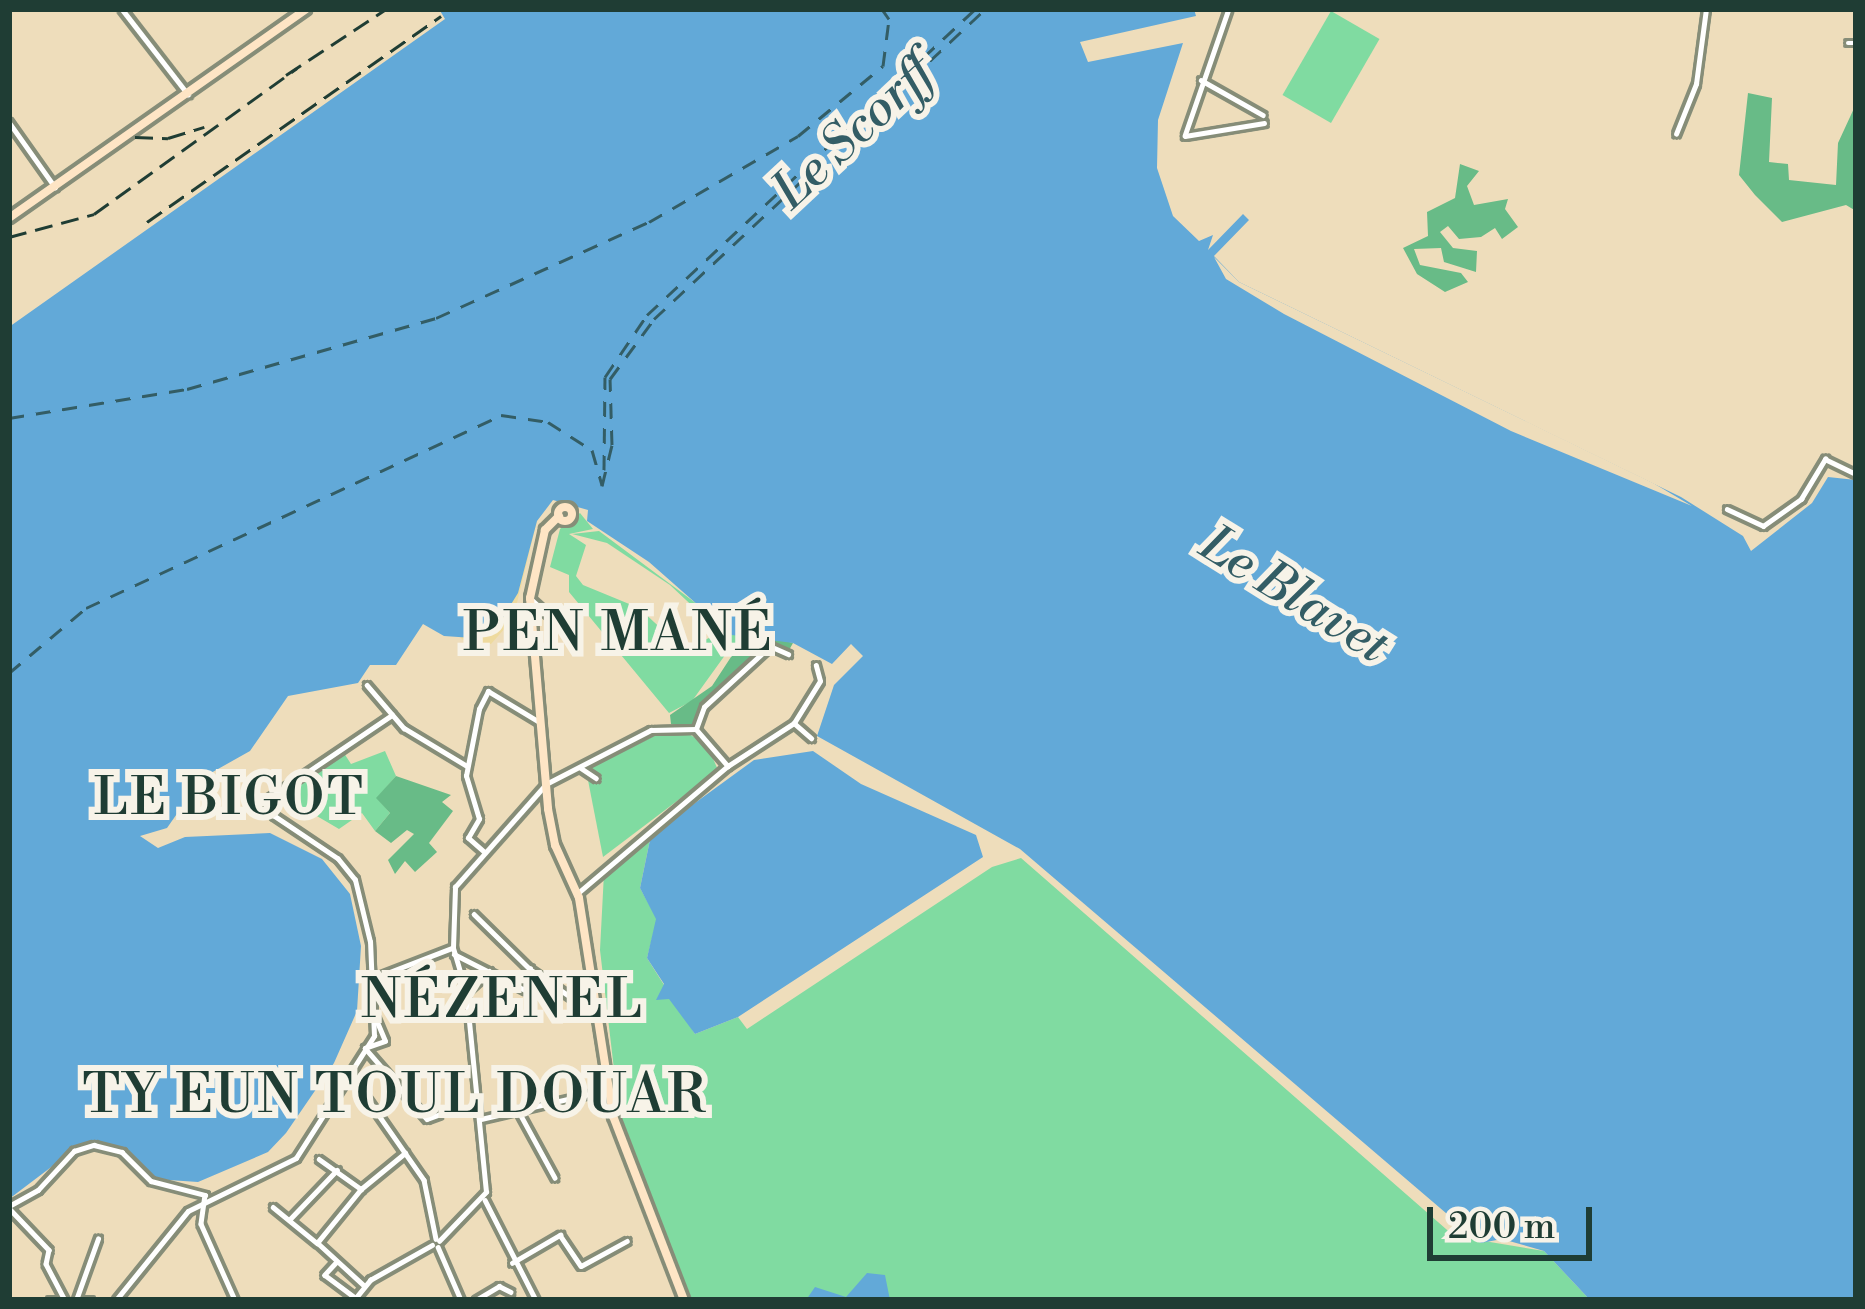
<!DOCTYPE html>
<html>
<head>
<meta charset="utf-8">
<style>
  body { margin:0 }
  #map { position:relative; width:1865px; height:1309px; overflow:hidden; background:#edb; font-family:"Libre Bodoni",serif }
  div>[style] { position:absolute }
  .green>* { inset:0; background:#80dba1; transform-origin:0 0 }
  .forest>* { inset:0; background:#68bb87 }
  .sand>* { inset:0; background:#eeda9e }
  .water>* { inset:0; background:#62a9d8 }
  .pier>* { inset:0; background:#edb }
  .ferry>* { height:3px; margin-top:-1.5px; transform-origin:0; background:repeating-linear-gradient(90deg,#335d65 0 15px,transparent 0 27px) }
  .roads { filter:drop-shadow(3px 0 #868d78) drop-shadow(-3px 0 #868d78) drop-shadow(0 3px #868d78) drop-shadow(0 -3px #868d78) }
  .street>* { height:4.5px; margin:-2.25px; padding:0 2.25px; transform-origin:2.25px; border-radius:2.25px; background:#fff }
  .secondary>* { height:8px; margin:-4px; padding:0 4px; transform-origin:4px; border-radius:4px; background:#fee5c5 }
  .secondary>.ring { margin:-4px; padding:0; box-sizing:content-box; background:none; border:8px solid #fee5c5; border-radius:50% }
  .rail>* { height:3px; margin-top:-1.5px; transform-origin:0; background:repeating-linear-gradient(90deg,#1f3d34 0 18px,transparent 0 27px) }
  span { translate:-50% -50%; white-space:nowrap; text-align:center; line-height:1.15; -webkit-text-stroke:12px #f7f3e8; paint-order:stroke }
  .water-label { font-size:51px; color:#335d65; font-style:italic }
  .neighbourhood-label { font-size:51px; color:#1f3d34; letter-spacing:3px }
  .quarter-label { font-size:54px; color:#1f3d34; letter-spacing:3px }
  .frame { position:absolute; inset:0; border:12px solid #1f3d34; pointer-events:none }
  .scale { position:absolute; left:1427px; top:1207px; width:165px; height:54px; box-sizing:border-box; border:6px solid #1f3d34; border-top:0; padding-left:15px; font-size:36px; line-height:42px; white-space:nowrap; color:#1f3d34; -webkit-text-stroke:9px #f7f3e8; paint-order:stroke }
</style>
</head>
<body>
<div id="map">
  <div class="green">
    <div style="left:1331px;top:11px;width:56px;height:97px;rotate:30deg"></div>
    <div style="clip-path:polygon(580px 513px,593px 529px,569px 534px,586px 545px,576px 576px,583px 585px,639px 608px,684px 650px,711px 637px,728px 651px,692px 701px,669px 713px,569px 592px,569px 575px,550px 567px,560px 529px)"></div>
    <div style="clip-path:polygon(599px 531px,740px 636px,734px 645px,670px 585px,607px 543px,572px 534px)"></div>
    <div style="clip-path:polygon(660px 733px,689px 734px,707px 745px,718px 770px,603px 857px,586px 770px)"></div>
    <div style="clip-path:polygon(342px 750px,351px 764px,385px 751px,396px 776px,377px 798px,390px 813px,375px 831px,362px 813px,339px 829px,274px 791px)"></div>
    <div style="clip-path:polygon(651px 835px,640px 888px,657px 919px,647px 958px,695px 1034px,738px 1017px,747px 1029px,992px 867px,1021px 858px,1454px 1236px,1544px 1251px,1590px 1300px,687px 1300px,621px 1129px,600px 950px,604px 873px)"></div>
  </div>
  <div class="forest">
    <div style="clip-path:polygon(1748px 93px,1772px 98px,1769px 162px,1788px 164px,1789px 180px,1836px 185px,1838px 143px,1856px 104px,1856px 211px,1846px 205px,1782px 222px,1755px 195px,1739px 175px)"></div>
    <div style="clip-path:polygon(1460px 164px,1479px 171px,1467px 186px,1474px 205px,1508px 199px,1505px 209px,1518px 227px,1502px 239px,1495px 228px,1481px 237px,1459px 239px,1448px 226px,1440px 232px,1453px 248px,1477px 251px,1476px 272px,1444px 262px,1441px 248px,1414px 249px,1420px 265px,1461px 273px,1468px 282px,1445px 292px,1417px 274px,1403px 248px,1428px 236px,1427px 212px,1455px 198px)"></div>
    <div style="clip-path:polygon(748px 631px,793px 643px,788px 652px,768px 644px,689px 727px,671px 724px,670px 715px,712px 686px)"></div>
    <div style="clip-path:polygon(396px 776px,451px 795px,442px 802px,453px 811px,429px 843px,437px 852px,415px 872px,405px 861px,395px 874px,388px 860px,414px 834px,407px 830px,391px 843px,375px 831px,390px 813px,376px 798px)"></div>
  </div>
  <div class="sand">
    <div style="clip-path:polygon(552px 499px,537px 521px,513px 619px,491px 644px,463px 640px,456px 633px,468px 629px,515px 548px)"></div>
  </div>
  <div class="water">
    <div style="clip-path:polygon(439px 9px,1194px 9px,1196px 16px,1080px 42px,1088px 62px,1183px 43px,1158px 120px,1157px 168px,1173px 216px,1199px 241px,1213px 235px,1208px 250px,1243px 214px,1249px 220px,1214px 256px,1239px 282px,1681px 497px,1743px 536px,1751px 551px,1812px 503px,1828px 477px,1856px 480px,1856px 1300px,1590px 1300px,1544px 1251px,1502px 1239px,1481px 1243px,1020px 849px,817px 736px,834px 685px,863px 656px,851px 644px,832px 664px,793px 643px,732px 635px,649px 562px,587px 521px,588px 510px,553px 500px,537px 521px,518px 593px,499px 624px,473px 638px,444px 636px,423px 624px,396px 665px,370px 665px,358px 683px,288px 696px,250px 751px,202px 778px,167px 828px,140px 836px,158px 848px,185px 837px,270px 833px,322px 859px,350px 894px,361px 946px,357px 1011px,334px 1063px,286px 1133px,268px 1152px,198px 1182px,154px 1179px,123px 1149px,83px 1143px,9px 1199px,9px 327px,445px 19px)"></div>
    <div style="clip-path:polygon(813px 751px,861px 784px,976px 835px,983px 857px,738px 1017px,695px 1034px,669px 999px,656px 1000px,664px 984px,647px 958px,656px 919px,640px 888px,651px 835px,754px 760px)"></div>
    <div style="clip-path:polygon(867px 1273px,885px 1275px,890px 1300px,806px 1300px,815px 1287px,846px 1297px)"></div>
  </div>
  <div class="pier">
    <div style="clip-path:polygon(1214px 257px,1239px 282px,1653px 483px,1692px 506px,1511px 431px,1284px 314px,1226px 279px)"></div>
  </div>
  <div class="ferry">
    <div style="left:9px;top:418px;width:180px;rotate:-9.3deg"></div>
    <div style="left:187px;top:389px;width:259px;rotate:-15.9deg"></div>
    <div style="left:436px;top:318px;width:234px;rotate:-24.3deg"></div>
    <div style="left:649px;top:222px;width:172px;rotate:-30deg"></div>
    <div style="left:798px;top:136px;width:110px;rotate:-39.5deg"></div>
    <div style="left:883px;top:66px;width:47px;rotate:-82.7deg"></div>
    <div style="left:889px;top:19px;width:12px;rotate:-125deg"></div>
    <div style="left:604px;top:470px;width:93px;rotate:-89.4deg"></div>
    <div style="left:605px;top:377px;width:75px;rotate:-55.9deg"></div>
    <div style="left:647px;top:315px;width:449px;rotate:-43deg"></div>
    <div style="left:9px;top:673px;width:101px;rotate:-40.2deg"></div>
    <div style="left:86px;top:608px;width:458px;rotate:-24.9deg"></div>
    <div style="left:501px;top:415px;width:48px;rotate:8.5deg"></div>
    <div style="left:548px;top:422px;width:52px;rotate:32.5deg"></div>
    <div style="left:592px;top:450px;width:37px;rotate:74deg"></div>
    <div style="left:602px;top:486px;width:42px;rotate:-76.3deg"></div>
    <div style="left:612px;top:445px;width:66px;rotate:-91.7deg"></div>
    <div style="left:610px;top:379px;width:74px;rotate:-53.7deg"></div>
    <div style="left:654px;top:319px;width:453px;rotate:-43.1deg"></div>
  </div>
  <div class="roads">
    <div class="street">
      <div style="left:122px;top:9px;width:108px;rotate:52.2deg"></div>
      <div style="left:1229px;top:9px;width:134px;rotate:109.1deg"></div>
      <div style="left:1185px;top:136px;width:80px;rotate:-9.3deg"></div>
      <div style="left:1848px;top:43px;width:8px"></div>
      <div style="left:1201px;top:80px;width:71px;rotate:29.4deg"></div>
      <div style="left:9px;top:122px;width:80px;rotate:54.7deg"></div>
      <div style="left:1676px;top:134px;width:54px;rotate:-68.2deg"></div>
      <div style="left:1696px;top:84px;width:76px;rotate:-82.4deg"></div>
      <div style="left:1727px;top:509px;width:40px;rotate:25deg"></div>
      <div style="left:1763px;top:526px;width:47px;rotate:-35.4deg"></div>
      <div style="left:1801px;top:499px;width:47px;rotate:-59deg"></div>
      <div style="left:1825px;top:459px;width:34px;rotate:26deg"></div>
      <div style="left:532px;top:600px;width:24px;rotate:42deg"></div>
      <div style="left:367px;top:685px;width:57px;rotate:49.3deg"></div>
      <div style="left:404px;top:728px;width:74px;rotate:31.1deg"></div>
      <div style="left:794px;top:723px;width:23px;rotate:41deg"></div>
      <div style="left:696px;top:729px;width:23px;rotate:-70deg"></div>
      <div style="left:704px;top:707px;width:90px;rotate:-42.7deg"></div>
      <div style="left:770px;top:646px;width:20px;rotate:24deg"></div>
      <div style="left:581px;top:768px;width:18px;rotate:34deg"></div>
      <div style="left:484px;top:852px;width:21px;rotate:-139deg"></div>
      <div style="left:468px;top:838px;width:22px;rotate:-60deg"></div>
      <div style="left:479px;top:819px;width:45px;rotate:-106.8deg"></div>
      <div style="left:466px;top:776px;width:68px;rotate:-79deg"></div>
      <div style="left:479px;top:709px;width:20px;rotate:-63deg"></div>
      <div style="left:488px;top:691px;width:58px;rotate:31deg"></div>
      <div style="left:578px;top:893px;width:197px;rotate:-40.3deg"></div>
      <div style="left:728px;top:766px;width:79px;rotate:-33.1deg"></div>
      <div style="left:794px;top:723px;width:49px;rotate:-58.2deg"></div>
      <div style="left:820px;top:681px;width:16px;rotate:-105deg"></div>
      <div style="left:474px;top:914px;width:78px;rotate:44.5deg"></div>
      <div style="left:530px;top:969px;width:78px;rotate:34.5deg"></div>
      <div style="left:454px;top:954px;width:80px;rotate:26.9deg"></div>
      <div style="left:525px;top:990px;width:22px;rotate:-77deg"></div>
      <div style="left:374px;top:978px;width:84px;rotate:-21deg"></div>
      <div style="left:466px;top:992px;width:31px;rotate:-42deg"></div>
      <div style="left:365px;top:1048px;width:94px;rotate:48.9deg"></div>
      <div style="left:427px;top:1119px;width:12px;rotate:-20deg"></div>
      <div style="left:365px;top:1048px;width:21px;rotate:-19deg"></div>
      <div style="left:385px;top:1041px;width:23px;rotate:-113deg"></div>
      <div style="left:348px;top:1071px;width:133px;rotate:55.1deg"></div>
      <div style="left:424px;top:1180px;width:60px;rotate:78.5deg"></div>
      <div style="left:518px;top:1110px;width:77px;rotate:61.4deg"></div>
      <div style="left:481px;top:1119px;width:129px;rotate:-13deg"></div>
      <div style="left:319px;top:1159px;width:52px;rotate:35.5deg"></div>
      <div style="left:485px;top:1200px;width:112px;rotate:63deg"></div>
      <div style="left:9px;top:1206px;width:33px;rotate:-29deg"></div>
      <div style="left:38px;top:1190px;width:53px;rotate:-47.3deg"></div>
      <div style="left:74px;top:1151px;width:21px;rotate:-17deg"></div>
      <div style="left:94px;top:1145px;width:29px;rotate:14deg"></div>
      <div style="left:122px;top:1152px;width:41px;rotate:45deg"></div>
      <div style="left:151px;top:1181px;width:56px;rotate:14.5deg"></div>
      <div style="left:205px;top:1195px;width:29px;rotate:98deg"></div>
      <div style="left:201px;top:1224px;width:83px;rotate:65.9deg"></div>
      <div style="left:273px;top:1207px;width:57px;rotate:39.3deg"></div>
      <div style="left:9px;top:1208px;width:58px;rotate:46.4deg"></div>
      <div style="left:49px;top:1250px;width:14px;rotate:102deg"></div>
      <div style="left:46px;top:1264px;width:41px;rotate:62.2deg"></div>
      <div style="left:289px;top:1220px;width:69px;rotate:-46.2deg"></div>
      <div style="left:439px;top:1241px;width:68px;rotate:-46.2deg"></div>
      <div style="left:486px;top:1192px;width:201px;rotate:-95.7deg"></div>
      <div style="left:466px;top:992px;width:46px;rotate:-106.5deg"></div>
      <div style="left:453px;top:948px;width:61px;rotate:-88.1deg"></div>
      <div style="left:455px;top:887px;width:137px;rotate:-48.5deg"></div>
      <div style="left:546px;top:784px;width:118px;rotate:-27.2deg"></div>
      <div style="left:651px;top:730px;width:45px;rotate:-1.3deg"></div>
      <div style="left:696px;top:729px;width:49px;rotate:49.1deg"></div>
      <div style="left:438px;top:1247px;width:58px;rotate:66.5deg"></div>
      <div style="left:337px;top:1262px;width:18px;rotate:133deg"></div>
      <div style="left:325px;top:1275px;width:38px;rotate:37deg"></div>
      <div style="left:512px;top:1263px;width:56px;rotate:-30.3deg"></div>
      <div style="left:560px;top:1235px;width:37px;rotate:56deg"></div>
      <div style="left:581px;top:1266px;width:52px;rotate:-28.5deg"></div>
      <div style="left:364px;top:1286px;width:64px;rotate:-137.5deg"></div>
      <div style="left:317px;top:1243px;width:70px;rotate:-50.8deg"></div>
      <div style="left:361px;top:1189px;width:57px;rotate:-39.3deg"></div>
      <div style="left:50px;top:1300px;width:7px"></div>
      <div style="left:76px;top:1300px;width:65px;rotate:-70.2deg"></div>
      <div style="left:85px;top:1300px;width:6px"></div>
      <div style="left:116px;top:1300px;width:114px;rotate:-51deg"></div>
      <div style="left:188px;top:1211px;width:120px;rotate:-26.1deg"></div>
      <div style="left:296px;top:1158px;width:145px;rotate:-57.4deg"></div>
      <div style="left:374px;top:1036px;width:94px;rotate:-92.4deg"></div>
      <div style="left:370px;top:942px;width:64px;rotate:-103.6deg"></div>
      <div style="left:355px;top:880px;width:27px;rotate:-129deg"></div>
      <div style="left:338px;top:859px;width:77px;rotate:-146.1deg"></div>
      <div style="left:274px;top:816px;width:18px;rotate:-117deg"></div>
      <div style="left:266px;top:800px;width:152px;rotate:-34deg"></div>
      <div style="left:354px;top:1300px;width:26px;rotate:-51deg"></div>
      <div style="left:370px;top:1280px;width:71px;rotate:-29.4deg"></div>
      <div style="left:476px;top:1300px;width:27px;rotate:-31deg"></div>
      <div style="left:499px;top:1286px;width:13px;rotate:27deg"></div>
    </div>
    <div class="secondary">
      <div style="left:9px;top:218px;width:363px;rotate:-35.1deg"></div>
      <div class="ring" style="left:558px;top:507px;width:6px;height:6px"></div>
      <div style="left:559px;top:516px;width:20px;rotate:135deg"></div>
      <div style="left:545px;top:530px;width:70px;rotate:102.4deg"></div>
      <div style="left:530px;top:598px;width:212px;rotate:85.1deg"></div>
      <div style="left:548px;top:809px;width:37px;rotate:79deg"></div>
      <div style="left:555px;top:845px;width:58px;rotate:65.6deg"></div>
      <div style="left:579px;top:898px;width:221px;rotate:81.1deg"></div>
      <div style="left:613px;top:1116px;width:197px;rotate:68.9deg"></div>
    </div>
  </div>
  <div class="rail">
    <div style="left:286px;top:75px;width:120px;rotate:-33.4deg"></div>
    <div style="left:135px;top:137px;width:33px;rotate:2deg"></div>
    <div style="left:168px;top:138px;width:38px;rotate:-17deg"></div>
    <div style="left:147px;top:222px;width:359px;rotate:-35deg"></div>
    <div style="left:9px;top:237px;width:88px;rotate:-15.1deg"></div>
    <div style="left:94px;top:214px;width:250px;rotate:-35.7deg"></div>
  </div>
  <div class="water-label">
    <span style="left:854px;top:133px;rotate:-43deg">Le Scorff</span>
    <span style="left:1294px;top:596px;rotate:32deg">Le Blavet</span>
  </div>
  <div class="neighbourhood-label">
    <span style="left:230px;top:799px">LE BIGOT</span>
  </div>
  <div class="quarter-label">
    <span style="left:619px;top:634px">PEN MANÉ</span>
    <span style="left:503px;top:1001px">NÉZENEL</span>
    <span style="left:395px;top:1096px">TY EUN TOUL DOUAR</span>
  </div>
  <div class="frame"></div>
  <div class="scale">200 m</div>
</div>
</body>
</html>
